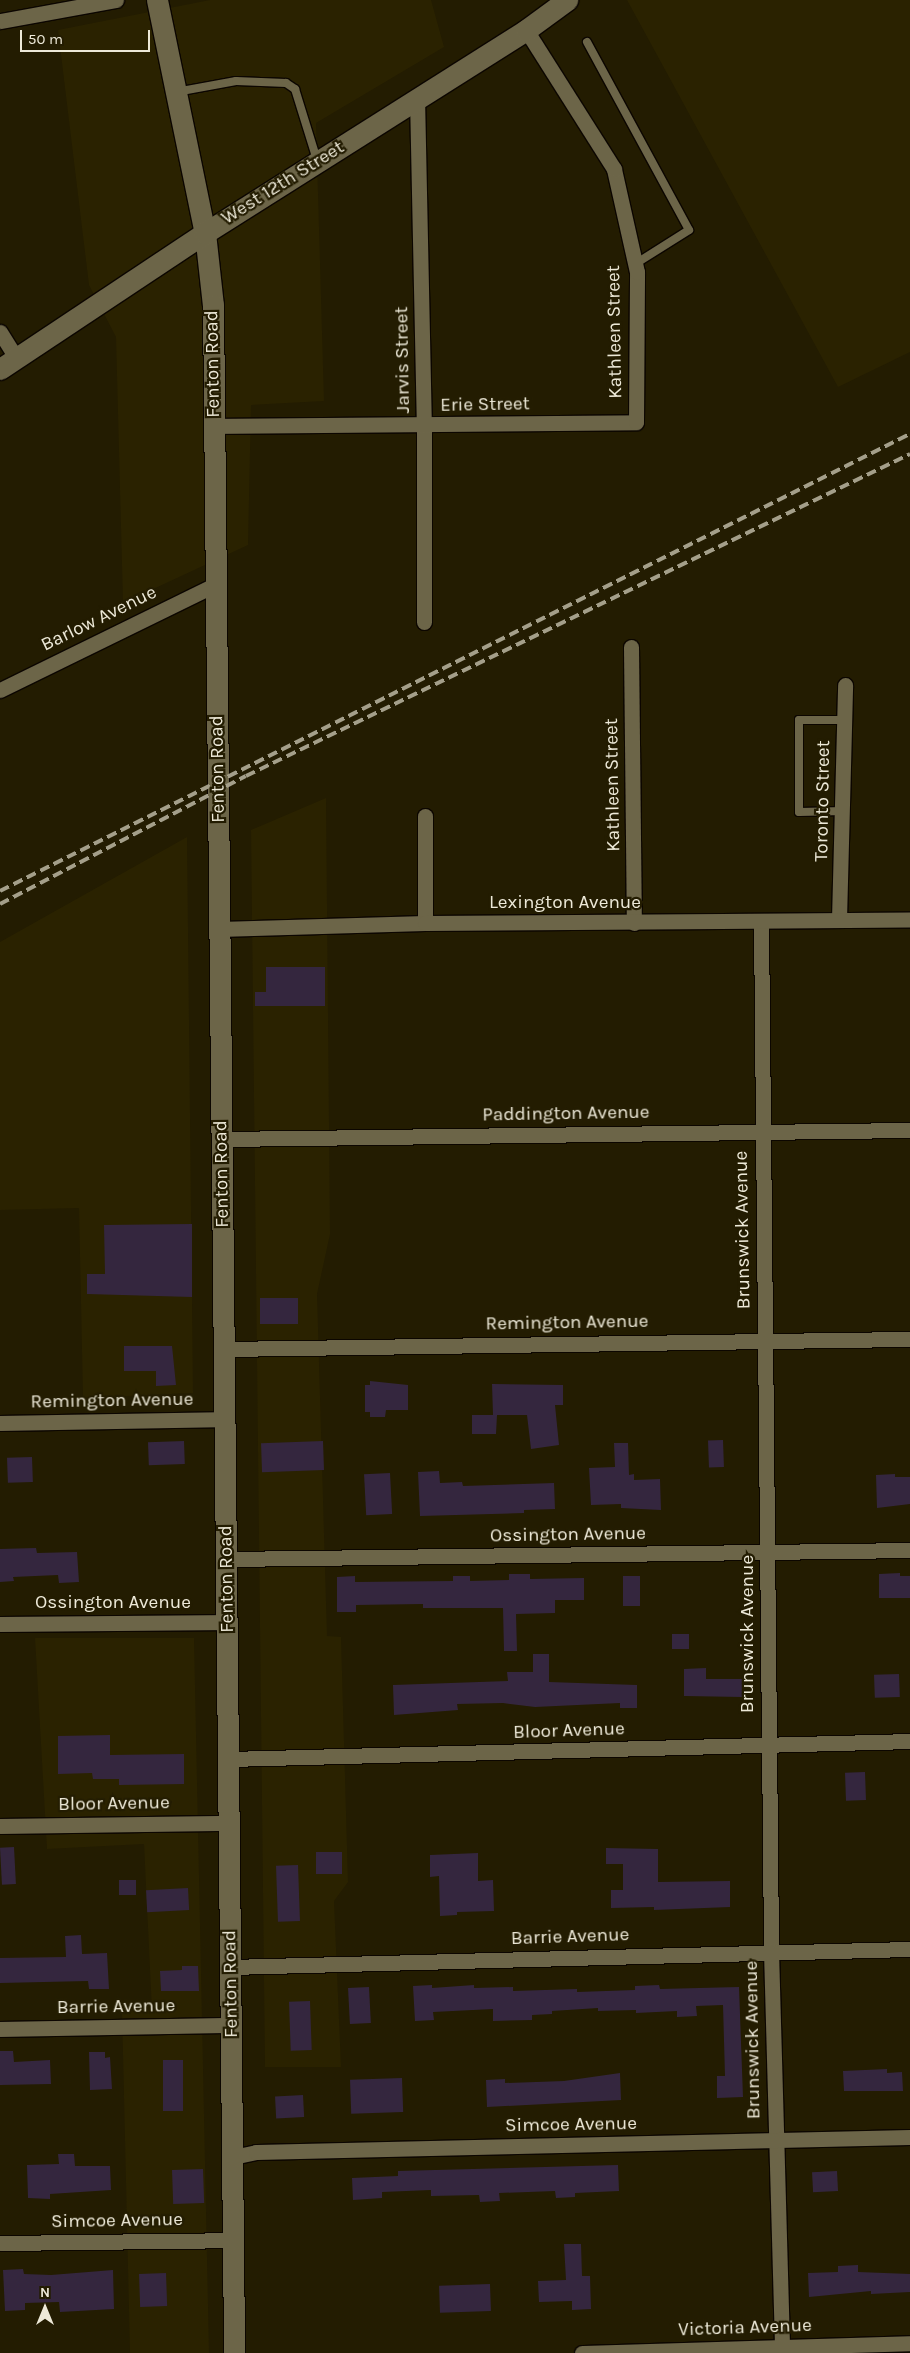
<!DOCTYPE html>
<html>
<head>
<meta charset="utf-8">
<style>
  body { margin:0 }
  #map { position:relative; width:910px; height:2353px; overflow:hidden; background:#231c01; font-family:Karla,sans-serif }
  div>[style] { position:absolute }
  .built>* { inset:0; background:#2a2200 }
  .building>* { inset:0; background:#34263e; transform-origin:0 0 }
  .roads { filter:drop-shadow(1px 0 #0c0600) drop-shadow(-1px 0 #0c0600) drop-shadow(0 1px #0c0600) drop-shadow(0 -1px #0c0600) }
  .lane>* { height:8px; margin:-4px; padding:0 4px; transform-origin:4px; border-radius:4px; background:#6c6548 }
  .street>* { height:15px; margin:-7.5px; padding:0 7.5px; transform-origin:7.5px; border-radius:7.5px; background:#6c6548 }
  .secondary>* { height:21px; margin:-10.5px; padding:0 10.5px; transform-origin:10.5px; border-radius:10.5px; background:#6c6548 }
  .rail>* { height:4px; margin-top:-2px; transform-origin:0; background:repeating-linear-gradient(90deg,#a49f8a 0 10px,transparent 0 15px) }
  span { translate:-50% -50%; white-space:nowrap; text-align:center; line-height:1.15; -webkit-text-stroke:4.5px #231c01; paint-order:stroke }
  .street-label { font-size:19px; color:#ede9d8 }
  .north { position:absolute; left:20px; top:2283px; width:50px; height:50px; -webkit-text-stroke:4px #231c01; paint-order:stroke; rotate:0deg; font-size:14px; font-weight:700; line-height:20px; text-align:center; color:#ede9d8 }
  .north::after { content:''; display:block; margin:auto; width:18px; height:22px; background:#ede9d8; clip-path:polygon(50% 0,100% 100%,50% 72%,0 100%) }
  .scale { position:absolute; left:20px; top:30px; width:130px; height:22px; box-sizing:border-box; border:2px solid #ede9d8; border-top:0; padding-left:6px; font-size:15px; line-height:18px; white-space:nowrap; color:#ede9d8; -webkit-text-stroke:4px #231c01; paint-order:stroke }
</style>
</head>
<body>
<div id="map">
  <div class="built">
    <div style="clip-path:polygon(210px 0,431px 0,444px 47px,316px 123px,324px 401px,251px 405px,248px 545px,123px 603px,116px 337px,89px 285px,58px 30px)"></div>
    <div style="clip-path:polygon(627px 0,910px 0,910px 352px,838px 387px)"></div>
    <div style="clip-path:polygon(326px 798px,330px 1234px,317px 1294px,327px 1636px,341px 1637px,348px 1882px,334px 1901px,341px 2067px,265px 2067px,251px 830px)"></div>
    <div style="clip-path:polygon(187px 837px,193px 1393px,83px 1398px,79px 1208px,0 1210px,0 942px)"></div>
    <div style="clip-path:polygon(35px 1638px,194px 1638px,209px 2353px,130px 2353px,122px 2011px,152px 2011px,144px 1844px,47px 1849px)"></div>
  </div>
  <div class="building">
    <div style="clip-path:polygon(266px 967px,325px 967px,325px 1006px,255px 1006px,255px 992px,266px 992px)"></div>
    <div style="clip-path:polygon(192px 1224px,192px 1297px,87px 1294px,87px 1274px,105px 1274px,104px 1225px)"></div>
    <div style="left:260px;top:1298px;width:38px;height:26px"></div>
    <div style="clip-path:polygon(124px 1346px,172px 1346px,176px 1385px,156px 1386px,156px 1371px,124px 1371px)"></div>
    <div style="clip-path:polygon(370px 1381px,408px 1385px,408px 1410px,386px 1410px,385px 1417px,370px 1417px,370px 1412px,365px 1412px,365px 1385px,370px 1385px)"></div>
    <div style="clip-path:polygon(492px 1384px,563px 1385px,563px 1405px,555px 1405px,559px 1445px,531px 1449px,527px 1415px,497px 1415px,496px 1434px,472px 1434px,472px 1415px,495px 1415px,493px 1415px)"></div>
    <div style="left:723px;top:1440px;width:27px;height:15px;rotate:88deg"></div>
    <div style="left:184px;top:1441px;width:23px;height:36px;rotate:88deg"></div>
    <div style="left:323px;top:1441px;width:29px;height:62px;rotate:88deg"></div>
    <div style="clip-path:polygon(614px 1443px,628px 1443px,629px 1475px,634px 1474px,634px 1480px,660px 1479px,661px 1510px,621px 1508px,621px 1504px,591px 1505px,589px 1468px,615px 1467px)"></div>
    <div style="left:32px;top:1457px;width:25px;height:25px;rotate:88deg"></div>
    <div style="clip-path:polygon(439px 1471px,440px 1483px,462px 1482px,463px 1486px,554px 1483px,555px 1509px,524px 1510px,524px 1513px,420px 1516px,418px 1472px)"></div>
    <div style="left:390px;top:1473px;width:41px;height:26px;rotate:87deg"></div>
    <div style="clip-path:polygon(895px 1474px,895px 1477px,910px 1477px,910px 1504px,877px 1508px,876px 1475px)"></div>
    <div style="clip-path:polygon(36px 1548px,37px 1553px,77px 1552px,79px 1582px,59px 1583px,58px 1575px,13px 1577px,14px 1581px,0 1582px,0 1549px)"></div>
    <div style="clip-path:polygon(900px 1573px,900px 1576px,910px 1576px,910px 1598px,879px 1598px,879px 1574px)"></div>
    <div style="clip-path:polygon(509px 1574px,530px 1574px,530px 1579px,584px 1578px,584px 1600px,555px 1600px,555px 1613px,516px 1614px,517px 1651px,504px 1651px,503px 1608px,423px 1608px,423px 1604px,356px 1605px,356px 1612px,337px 1612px,337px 1577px,355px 1576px,355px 1582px,453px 1581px,453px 1576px,470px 1576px,470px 1581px,509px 1580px)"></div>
    <div style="left:623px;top:1576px;width:17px;height:30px"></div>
    <div style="left:672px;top:1634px;width:17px;height:15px"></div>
    <div style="clip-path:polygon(533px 1654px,549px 1654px,549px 1682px,637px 1685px,637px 1708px,620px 1708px,620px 1703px,535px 1707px,503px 1703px,457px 1704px,458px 1710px,394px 1715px,393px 1685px,508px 1681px,507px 1672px,533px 1672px)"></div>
    <div style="clip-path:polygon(706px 1668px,706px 1679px,742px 1679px,742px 1697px,684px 1696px,684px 1669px)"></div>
    <div style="left:899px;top:1674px;width:23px;height:25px;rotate:88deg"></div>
    <div style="clip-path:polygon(110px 1735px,110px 1755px,184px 1754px,184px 1784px,119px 1785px,119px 1779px,93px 1779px,92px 1773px,58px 1774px,58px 1736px)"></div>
    <div style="left:865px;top:1772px;width:28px;height:20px;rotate:88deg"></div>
    <div style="left:14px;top:1847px;width:37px;height:14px;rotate:87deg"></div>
    <div style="clip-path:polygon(606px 1848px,658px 1849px,658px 1882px,730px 1881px,730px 1907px,654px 1910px,654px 1907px,611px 1908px,611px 1890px,623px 1890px,623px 1864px,606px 1864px)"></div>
    <div style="left:342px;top:1852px;width:22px;height:26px;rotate:90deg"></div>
    <div style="clip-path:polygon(478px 1853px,478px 1881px,493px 1880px,494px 1911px,457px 1912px,457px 1915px,440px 1916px,439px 1876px,430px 1877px,430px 1855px)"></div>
    <div style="left:298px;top:1865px;width:56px;height:22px;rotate:88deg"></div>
    <div style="left:136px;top:1880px;width:15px;height:17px;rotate:90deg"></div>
    <div style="left:188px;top:1888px;width:22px;height:42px;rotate:87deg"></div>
    <div style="clip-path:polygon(81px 1935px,82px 1954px,107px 1953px,109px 1989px,89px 1989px,88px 1981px,0 1983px,0 1958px,66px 1957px,65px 1936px)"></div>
    <div style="clip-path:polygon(182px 1966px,198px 1966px,199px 1991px,161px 1991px,160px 1971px,182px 1970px)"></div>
    <div style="clip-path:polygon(432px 1985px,432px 1988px,474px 1985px,474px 1988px,513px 1987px,513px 1991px,577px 1989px,577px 1992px,635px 1990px,635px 1986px,659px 1985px,660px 1989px,739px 1987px,743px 2097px,717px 2098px,717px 2076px,725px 2076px,723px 2005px,696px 2006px,697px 2016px,677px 2017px,677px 2011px,636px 2013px,636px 2010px,598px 2011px,598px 2008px,552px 2011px,552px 2014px,532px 2015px,532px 2020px,493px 2021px,493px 2009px,433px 2012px,434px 2020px,415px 2021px,413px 1986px)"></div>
    <div style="left:369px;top:1987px;width:36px;height:21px;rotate:87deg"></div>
    <div style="left:310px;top:2001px;width:49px;height:21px;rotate:88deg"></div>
    <div style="clip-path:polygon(0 2051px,13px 2051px,14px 2062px,50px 2060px,51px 2084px,0 2085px)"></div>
    <div style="clip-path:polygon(89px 2052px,105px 2052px,105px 2058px,110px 2057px,112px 2089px,90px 2090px)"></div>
    <div style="left:163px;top:2060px;width:20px;height:51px"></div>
    <div style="clip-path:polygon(887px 2069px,887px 2073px,902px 2072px,903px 2091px,844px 2091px,843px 2071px)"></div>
    <div style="clip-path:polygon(620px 2073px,621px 2100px,487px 2107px,486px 2080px,505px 2079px,505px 2083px,564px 2081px)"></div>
    <div style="left:402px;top:2078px;width:34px;height:52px;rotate:88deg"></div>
    <div style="left:303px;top:2095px;width:22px;height:28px;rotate:87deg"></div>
    <div style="clip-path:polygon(58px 2154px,74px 2154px,75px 2166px,110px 2166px,111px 2190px,50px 2194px,50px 2199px,28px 2198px,27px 2165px,59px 2164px)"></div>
    <div style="clip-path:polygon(618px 2165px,619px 2191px,575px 2193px,575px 2197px,556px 2198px,555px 2191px,499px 2193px,500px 2201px,480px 2202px,479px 2195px,431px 2196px,431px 2190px,382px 2192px,382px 2198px,353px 2200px,352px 2178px,398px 2176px,398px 2171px)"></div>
    <div style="left:203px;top:2169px;width:34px;height:31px;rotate:88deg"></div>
    <div style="left:837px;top:2171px;width:20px;height:25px;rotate:87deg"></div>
    <div style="clip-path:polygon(564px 2244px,581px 2244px,582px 2276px,590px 2276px,591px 2309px,572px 2310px,572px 2301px,539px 2302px,538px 2281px,566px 2280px)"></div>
    <div style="clip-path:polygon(858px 2265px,858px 2272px,910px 2274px,910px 2292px,871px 2294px,871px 2291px,809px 2297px,808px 2273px,838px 2272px,838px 2266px)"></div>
    <div style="clip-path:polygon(23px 2269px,24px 2274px,51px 2275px,113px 2270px,114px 2309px,60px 2312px,59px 2302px,25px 2303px,25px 2310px,5px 2311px,3px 2270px)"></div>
    <div style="left:166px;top:2273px;width:33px;height:27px;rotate:88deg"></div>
    <div style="left:490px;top:2284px;width:27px;height:51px;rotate:88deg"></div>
  </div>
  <div class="roads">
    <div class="lane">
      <div style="left:587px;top:42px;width:214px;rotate:61.5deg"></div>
      <div style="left:689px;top:230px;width:64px;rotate:147.8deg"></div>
      <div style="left:176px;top:92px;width:61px;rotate:-10.4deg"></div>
      <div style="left:236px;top:81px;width:50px;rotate:2.3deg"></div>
      <div style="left:286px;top:83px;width:11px;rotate:34deg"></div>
      <div style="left:295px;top:89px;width:74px;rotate:72.8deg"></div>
      <div style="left:844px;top:811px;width:45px;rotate:178.7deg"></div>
      <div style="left:799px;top:812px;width:92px;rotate:-90deg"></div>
      <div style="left:799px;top:720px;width:46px"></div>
    </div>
    <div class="street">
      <div style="left:0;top:21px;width:118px;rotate:-10.3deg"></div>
      <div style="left:417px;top:97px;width:329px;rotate:88.8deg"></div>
      <div style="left:424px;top:426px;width:196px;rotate:90deg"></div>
      <div style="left:0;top:332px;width:31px;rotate:58deg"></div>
      <div style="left:214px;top:426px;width:422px;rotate:-0.5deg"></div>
      <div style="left:636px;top:422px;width:150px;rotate:-89.6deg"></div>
      <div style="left:637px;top:272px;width:106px;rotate:-102.6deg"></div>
      <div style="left:614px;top:169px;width:165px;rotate:-122.3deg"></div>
      <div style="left:631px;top:647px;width:276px;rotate:89.4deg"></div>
      <div style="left:0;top:690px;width:241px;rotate:-26.1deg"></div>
      <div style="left:425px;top:816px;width:107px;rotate:90deg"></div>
      <div style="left:839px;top:919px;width:234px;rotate:-88.5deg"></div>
      <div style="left:761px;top:922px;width:1029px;rotate:89.44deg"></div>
      <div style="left:771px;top:1951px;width:396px;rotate:88.4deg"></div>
      <div style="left:219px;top:929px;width:206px;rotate:-1.7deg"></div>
      <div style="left:425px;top:923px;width:485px;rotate:-0.4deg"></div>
      <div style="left:222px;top:1139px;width:688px;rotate:-0.75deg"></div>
      <div style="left:224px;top:1349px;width:686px;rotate:-0.84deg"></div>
      <div style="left:0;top:1423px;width:225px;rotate:-1deg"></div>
      <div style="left:227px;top:1559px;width:683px;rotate:-0.75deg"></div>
      <div style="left:0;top:1624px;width:227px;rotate:-0.5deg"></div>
      <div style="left:229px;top:1759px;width:681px;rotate:-1.51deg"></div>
      <div style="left:0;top:1826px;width:229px;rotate:-0.8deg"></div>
      <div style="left:230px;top:1967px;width:680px;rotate:-1.52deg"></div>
      <div style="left:0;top:2029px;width:232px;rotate:-1deg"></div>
      <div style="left:233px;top:2157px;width:24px;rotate:-12deg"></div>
      <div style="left:256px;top:2152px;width:654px;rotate:-1.31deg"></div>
      <div style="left:0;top:2243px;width:234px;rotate:-0.7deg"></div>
      <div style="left:582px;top:2353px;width:328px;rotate:-1.7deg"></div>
    </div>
    <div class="secondary">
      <div style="left:157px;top:0;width:238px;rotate:78.4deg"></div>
      <div style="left:205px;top:233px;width:72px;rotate:83.7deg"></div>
      <div style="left:213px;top:305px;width:2048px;rotate:89.41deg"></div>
      <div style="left:0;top:369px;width:246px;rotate:-33.6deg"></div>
      <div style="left:205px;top:233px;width:380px;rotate:-32.3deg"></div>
      <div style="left:526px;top:30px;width:51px;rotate:-36.2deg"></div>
    </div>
  </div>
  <div class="rail">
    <div style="left:0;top:891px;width:1018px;rotate:-26.67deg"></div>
    <div style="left:0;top:904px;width:277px;rotate:-27.5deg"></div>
    <div style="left:246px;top:776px;width:738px;rotate:-25.87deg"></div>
  </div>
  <div class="street-label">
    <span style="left:283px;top:183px;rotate:-32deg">West 12th Street</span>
    <span style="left:615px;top:332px;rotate:-91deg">Kathleen Street</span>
    <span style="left:403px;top:360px;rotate:-91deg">Jarvis Street</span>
    <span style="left:213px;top:364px;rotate:-91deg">Fenton Road</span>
    <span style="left:485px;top:405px;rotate:-1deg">Erie Street</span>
    <span style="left:99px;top:619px;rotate:-26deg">Barlow Avenue</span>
    <span style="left:218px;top:769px;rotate:-91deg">Fenton Road</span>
    <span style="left:613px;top:785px;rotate:-91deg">Kathleen Street</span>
    <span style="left:823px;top:801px;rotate:-89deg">Toronto Street</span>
    <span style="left:565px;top:903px">Lexington Avenue</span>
    <span style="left:566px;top:1114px;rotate:-1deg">Paddington Avenue</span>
    <span style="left:222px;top:1174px;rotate:-91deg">Fenton Road</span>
    <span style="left:743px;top:1230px;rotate:-91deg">Brunswick Avenue</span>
    <span style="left:567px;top:1323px;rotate:-1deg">Remington Avenue</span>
    <span style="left:112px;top:1401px;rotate:-1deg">Remington Avenue</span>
    <span style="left:568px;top:1535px;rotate:-1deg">Ossington Avenue</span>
    <span style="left:227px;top:1579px;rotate:-91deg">Fenton Road</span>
    <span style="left:113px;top:1603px">Ossington Avenue</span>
    <span style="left:748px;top:1634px;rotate:-90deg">Brunswick Avenue</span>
    <span style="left:569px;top:1731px;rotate:-2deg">Bloor Avenue</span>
    <span style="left:114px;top:1804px;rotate:-1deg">Bloor Avenue</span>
    <span style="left:570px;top:1937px;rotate:-2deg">Barrie Avenue</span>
    <span style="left:231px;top:1984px;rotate:-91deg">Fenton Road</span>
    <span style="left:116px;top:2007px;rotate:-1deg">Barrie Avenue</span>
    <span style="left:753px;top:2040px;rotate:-91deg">Brunswick Avenue</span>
    <span style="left:571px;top:2125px;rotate:-1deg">Simcoe Avenue</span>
    <span style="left:117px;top:2221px;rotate:-1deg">Simcoe Avenue</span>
    <span style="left:745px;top:2328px;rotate:-2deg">Victoria Avenue</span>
  </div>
  <div class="north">N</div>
  <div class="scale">50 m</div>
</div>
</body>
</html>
